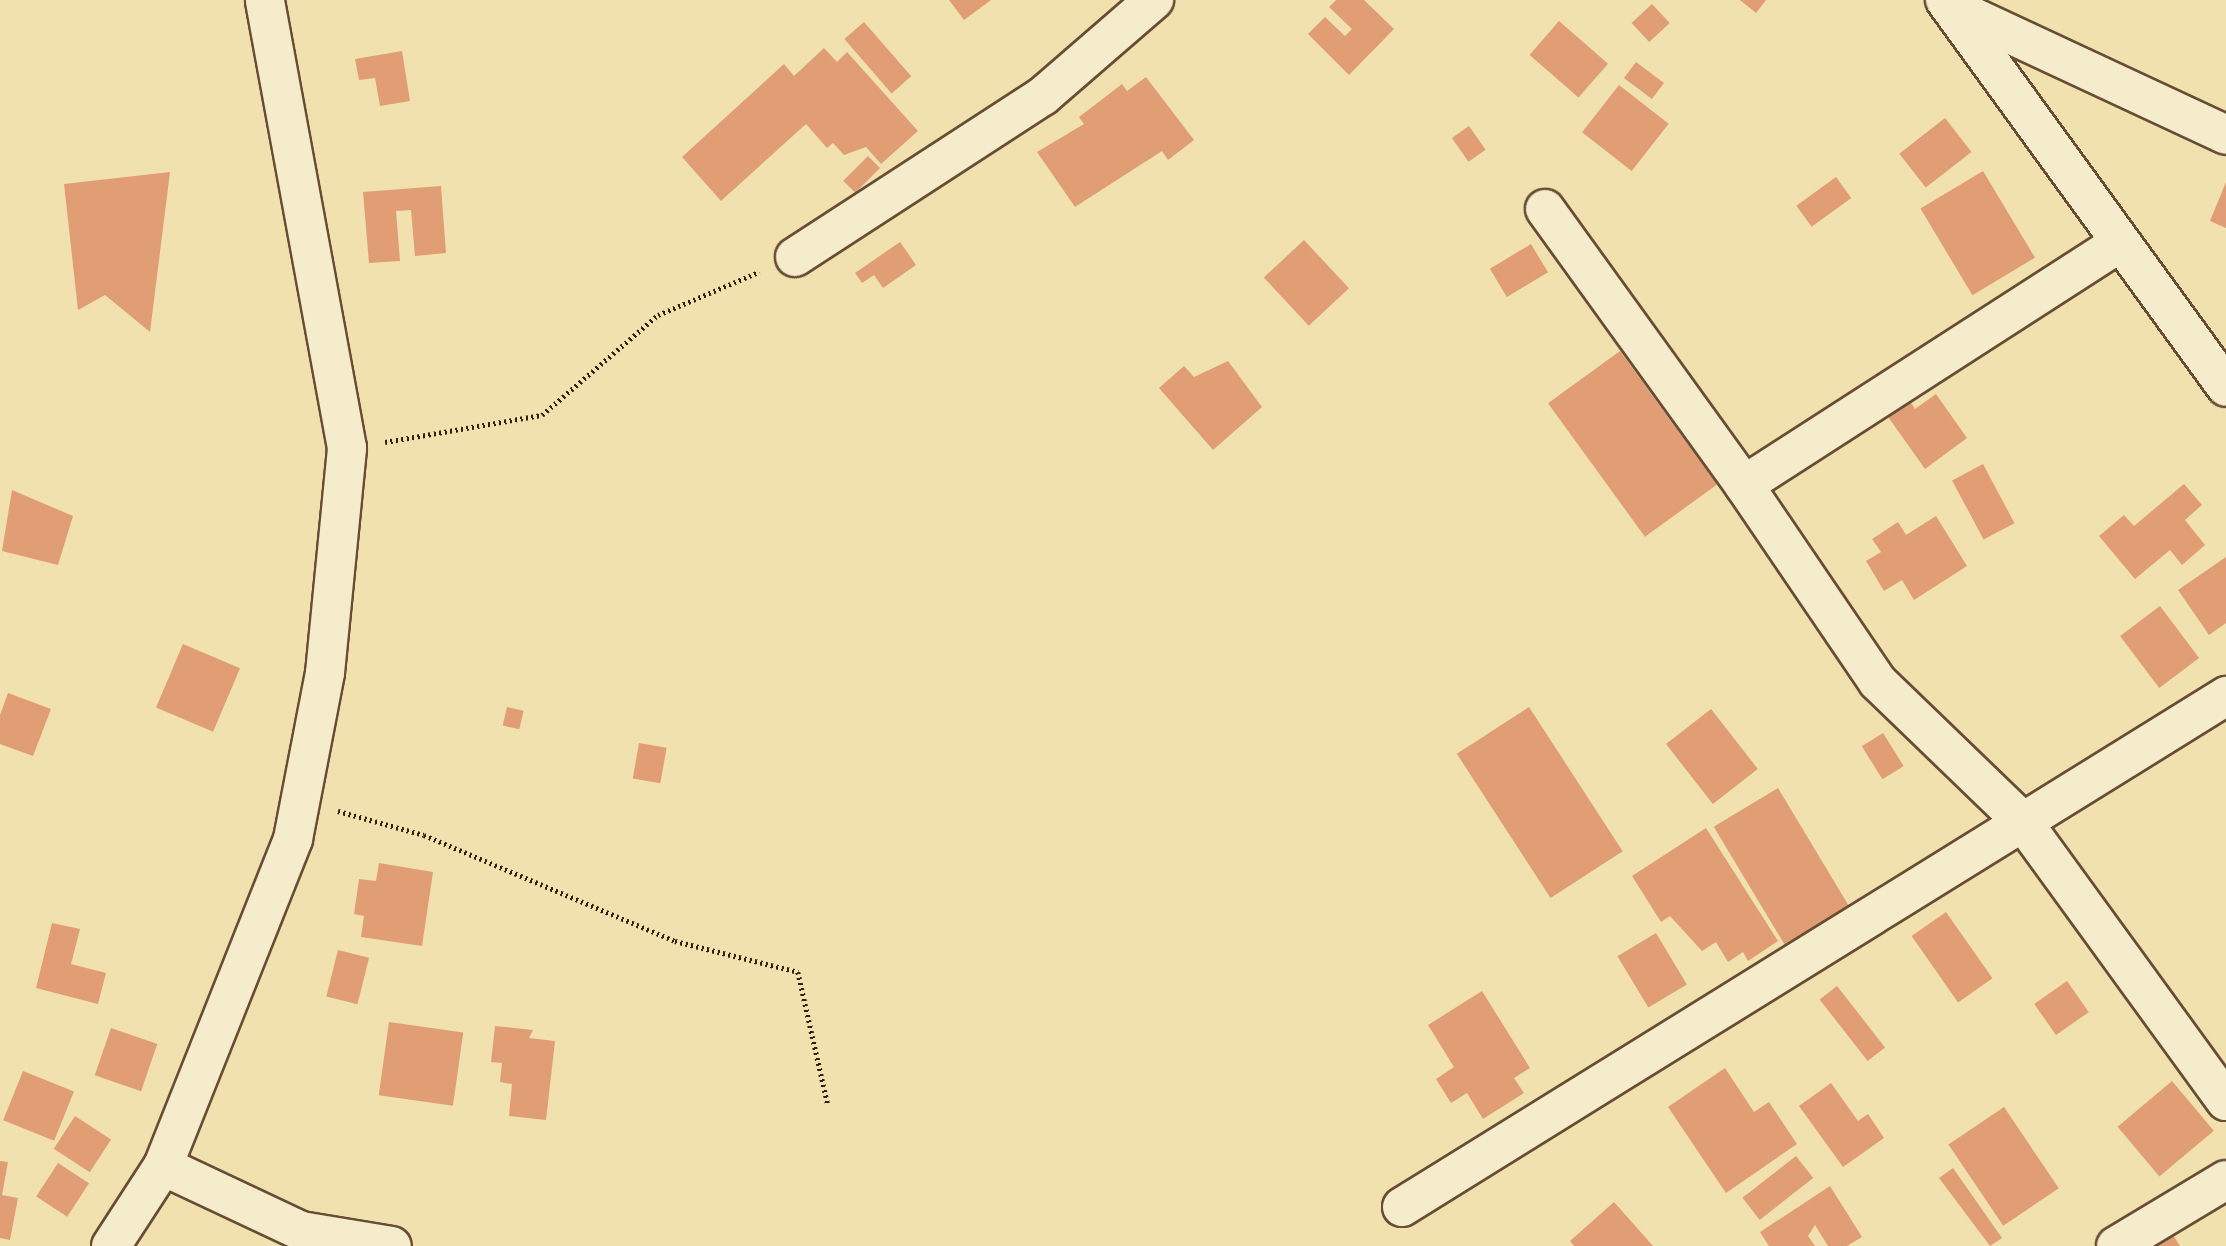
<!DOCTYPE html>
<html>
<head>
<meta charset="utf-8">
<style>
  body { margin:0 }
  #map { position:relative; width:2226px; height:1246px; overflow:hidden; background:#f0e1af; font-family:"IM FELL Double Pica",serif }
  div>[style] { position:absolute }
  .building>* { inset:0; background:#e19e75; transform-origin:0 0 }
  .path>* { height:4.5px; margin-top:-2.25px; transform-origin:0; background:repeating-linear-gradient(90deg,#3a1b0b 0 2px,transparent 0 5.5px) }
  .roads { filter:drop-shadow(2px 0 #684c34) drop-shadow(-2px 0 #684c34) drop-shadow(0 2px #684c34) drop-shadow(0 -2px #684c34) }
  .street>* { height:38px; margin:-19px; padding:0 19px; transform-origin:19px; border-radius:19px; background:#f5eccb }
  .secondary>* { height:38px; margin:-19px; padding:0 19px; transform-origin:19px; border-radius:19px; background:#f5eccb }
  span { translate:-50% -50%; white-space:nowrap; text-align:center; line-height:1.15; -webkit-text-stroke:6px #f5eccb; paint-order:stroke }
</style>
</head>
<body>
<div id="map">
  <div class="building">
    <div style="clip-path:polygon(949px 0,991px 0,964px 20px)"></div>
    <div style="clip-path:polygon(1336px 0,1364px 0,1394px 29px,1349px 75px,1308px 34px,1325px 17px,1345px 36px,1352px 29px,1329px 7px)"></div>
    <div style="clip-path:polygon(1740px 0,1766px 0,1756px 13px)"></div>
    <div style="left:1652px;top:4px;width:26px;height:28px;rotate:47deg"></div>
    <div style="left:1559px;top:21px;width:65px;height:45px;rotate:41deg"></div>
    <div style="left:864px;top:22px;width:72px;height:26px;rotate:49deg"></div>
    <div style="clip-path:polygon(824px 48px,837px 62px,847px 52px,918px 131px,881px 164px,866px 147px,844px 155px,833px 143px,827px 148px,806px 124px,721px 201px,682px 157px,784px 64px,794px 76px)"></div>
    <div style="clip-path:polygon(402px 51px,410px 101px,380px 106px,375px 78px,359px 80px,355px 59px)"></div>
    <div style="left:1636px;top:62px;width:35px;height:20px;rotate:37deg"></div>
    <div style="clip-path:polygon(1146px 77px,1194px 140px,1168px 160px,1162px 151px,1075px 207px,1037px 152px,1084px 124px,1079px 117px,1122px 84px,1127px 91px)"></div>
    <div style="left:1619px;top:85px;width:63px;height:60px;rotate:38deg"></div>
    <div style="left:1945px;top:118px;width:43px;height:58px;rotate:52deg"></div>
    <div style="left:1469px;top:126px;width:29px;height:21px;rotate:55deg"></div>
    <div style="left:868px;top:156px;width:17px;height:35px;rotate:45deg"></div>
    <div style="left:1983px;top:171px;width:101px;height:73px;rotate:59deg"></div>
    <div style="clip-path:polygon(170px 172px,150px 332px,105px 295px,78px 310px,64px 184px)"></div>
    <div style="left:1836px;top:177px;width:26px;height:49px;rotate:54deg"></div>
    <div style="clip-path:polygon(2226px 182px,2226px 228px,2210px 221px)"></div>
    <div style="clip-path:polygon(441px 186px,446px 253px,415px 256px,411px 210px,396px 211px,400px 261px,369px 263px,363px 192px)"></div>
    <div style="left:1304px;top:240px;width:66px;height:55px;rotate:47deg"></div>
    <div style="clip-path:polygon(900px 242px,916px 265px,883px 288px,874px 275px,862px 283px,855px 273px)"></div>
    <div style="left:1531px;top:244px;width:33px;height:48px;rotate:59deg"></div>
    <div style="left:1620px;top:351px;width:165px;height:89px;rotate:54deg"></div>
    <div style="clip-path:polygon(1228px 361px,1262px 407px,1213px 450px,1159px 388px,1184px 366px,1194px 377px)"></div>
    <div style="clip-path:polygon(1936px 394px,1967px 438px,1925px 469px,1886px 414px,1908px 398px,1915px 409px)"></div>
    <div style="left:1983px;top:464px;width:67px;height:35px;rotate:62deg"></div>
    <div style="clip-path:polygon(2184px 484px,2202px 505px,2185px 520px,2205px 545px,2182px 565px,2170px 550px,2135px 579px,2099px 536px,2124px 515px,2134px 526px)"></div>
    <div style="clip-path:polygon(12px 490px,73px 516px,58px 565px,2px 551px)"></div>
    <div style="clip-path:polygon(1936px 516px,1967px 566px,1914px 600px,1902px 580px,1884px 591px,1866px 561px,1881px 552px,1872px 539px,1898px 522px,1906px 535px)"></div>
    <div style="clip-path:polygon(2226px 557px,2226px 623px,2209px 635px,2178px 590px)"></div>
    <div style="left:2160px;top:606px;width:65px;height:50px;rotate:53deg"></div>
    <div style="left:183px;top:644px;width:62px;height:69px;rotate:23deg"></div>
    <div style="clip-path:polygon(8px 693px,51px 709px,33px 756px,0 744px,0 715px)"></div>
    <div style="left:507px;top:707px;width:17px;height:19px;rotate:13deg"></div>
    <div style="left:1529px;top:707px;width:172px;height:86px;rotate:57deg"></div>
    <div style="left:1711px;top:709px;width:76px;height:57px;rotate:52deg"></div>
    <div style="left:1883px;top:733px;width:39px;height:25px;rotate:58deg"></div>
    <div style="left:639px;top:743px;width:28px;height:36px;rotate:10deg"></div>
    <div style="left:1778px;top:788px;width:142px;height:75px;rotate:59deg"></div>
    <div style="clip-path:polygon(1706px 828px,1778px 941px,1748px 961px,1743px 952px,1728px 962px,1716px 942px,1702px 951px,1670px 916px,1661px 922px,1632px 876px)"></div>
    <div style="clip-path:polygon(379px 863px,433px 872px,422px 946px,361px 937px,364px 916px,354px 914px,359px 879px,376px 881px)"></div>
    <div style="left:1946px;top:912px;width:81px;height:42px;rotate:55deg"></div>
    <div style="clip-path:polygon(52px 923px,80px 929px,71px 964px,106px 973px,98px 1004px,36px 988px)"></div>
    <div style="left:1656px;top:933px;width:60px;height:45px;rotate:59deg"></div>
    <div style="left:338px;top:950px;width:32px;height:48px;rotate:14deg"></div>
    <div style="left:2067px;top:981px;width:38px;height:40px;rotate:55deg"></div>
    <div style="left:1837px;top:986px;width:78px;height:22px;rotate:52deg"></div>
    <div style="clip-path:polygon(1482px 991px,1530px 1068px,1514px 1078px,1524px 1093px,1483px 1119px,1467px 1093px,1451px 1103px,1436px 1079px,1454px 1067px,1428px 1025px)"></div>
    <div style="left:389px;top:1022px;width:75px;height:74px;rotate:8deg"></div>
    <div style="clip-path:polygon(495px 1026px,533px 1030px,529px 1038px,555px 1041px,546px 1120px,509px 1116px,512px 1084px,500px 1082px,502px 1063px,491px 1062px)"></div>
    <div style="left:111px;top:1028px;width:49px;height:50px;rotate:19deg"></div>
    <div style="clip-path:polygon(1725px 1068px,1754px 1112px,1769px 1102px,1797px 1144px,1726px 1193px,1668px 1107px)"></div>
    <div style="left:23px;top:1071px;width:55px;height:53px;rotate:22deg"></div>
    <div style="left:2172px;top:1081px;width:65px;height:71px;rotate:50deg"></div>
    <div style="clip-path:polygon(1831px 1083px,1858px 1121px,1868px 1114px,1884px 1138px,1843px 1167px,1799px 1106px)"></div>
    <div style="left:2004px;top:1107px;width:98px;height:67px;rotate:56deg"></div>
    <div style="left:75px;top:1116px;width:43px;height:39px;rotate:33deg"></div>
    <div style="left:1796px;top:1156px;width:28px;height:68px;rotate:52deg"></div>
    <div style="clip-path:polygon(0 1161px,8px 1162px,2px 1195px,18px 1198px,10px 1240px,0 1238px)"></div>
    <div style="left:58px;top:1163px;width:37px;height:40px;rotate:33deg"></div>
    <div style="clip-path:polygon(1953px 1168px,2002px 1238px,1990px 1246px,1939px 1178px)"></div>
    <div style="clip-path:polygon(1830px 1186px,1862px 1237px,1847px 1246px,1828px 1246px,1815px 1225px,1808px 1236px,1815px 1246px,1769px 1246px,1760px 1232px)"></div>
    <div style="clip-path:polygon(1614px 1202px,1653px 1246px,1574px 1246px,1570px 1241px)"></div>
    <div style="clip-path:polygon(2173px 1235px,2180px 1246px,2156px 1246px)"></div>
  </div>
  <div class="path">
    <div style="left:385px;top:442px;width:159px;rotate:-9.8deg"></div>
    <div style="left:542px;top:415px;width:153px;rotate:-40.8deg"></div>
    <div style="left:658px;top:315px;width:110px;rotate:-23.1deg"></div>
    <div style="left:338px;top:811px;width:89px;rotate:15.6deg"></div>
    <div style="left:424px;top:835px;width:272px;rotate:22.9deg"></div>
    <div style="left:675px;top:941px;width:127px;rotate:14.1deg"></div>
    <div style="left:798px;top:972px;width:136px;rotate:77.3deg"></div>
  </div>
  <div class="roads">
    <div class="street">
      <div style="left:1954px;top:8px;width:300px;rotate:25deg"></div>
      <div style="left:1545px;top:209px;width:340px;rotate:54.2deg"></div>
      <div style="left:1744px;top:485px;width:238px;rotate:55.8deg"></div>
      <div style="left:1878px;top:682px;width:202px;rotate:44deg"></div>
      <div style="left:2023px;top:822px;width:345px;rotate:54deg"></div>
      <div style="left:795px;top:257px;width:296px;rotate:-33deg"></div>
      <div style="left:1043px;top:96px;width:147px;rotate:-40.9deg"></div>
      <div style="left:1744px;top:485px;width:446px;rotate:-32.8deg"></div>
      <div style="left:163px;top:1166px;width:153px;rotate:25.2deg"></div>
      <div style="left:301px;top:1231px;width:92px;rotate:9.4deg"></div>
      <div style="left:1402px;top:1207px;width:970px;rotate:-31.8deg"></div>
      <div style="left:111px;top:1246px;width:95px;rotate:-57deg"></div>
      <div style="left:163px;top:1166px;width:352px;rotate:-68.3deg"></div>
      <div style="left:293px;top:839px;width:169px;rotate:-79.1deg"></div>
      <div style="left:325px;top:673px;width:226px;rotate:-84.4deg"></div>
      <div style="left:347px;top:448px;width:455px;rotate:-100.4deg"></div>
      <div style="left:2116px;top:1246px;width:128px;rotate:-31deg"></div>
    </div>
    <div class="secondary">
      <div style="left:1945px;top:0;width:478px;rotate:54deg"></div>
    </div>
  </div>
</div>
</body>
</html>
